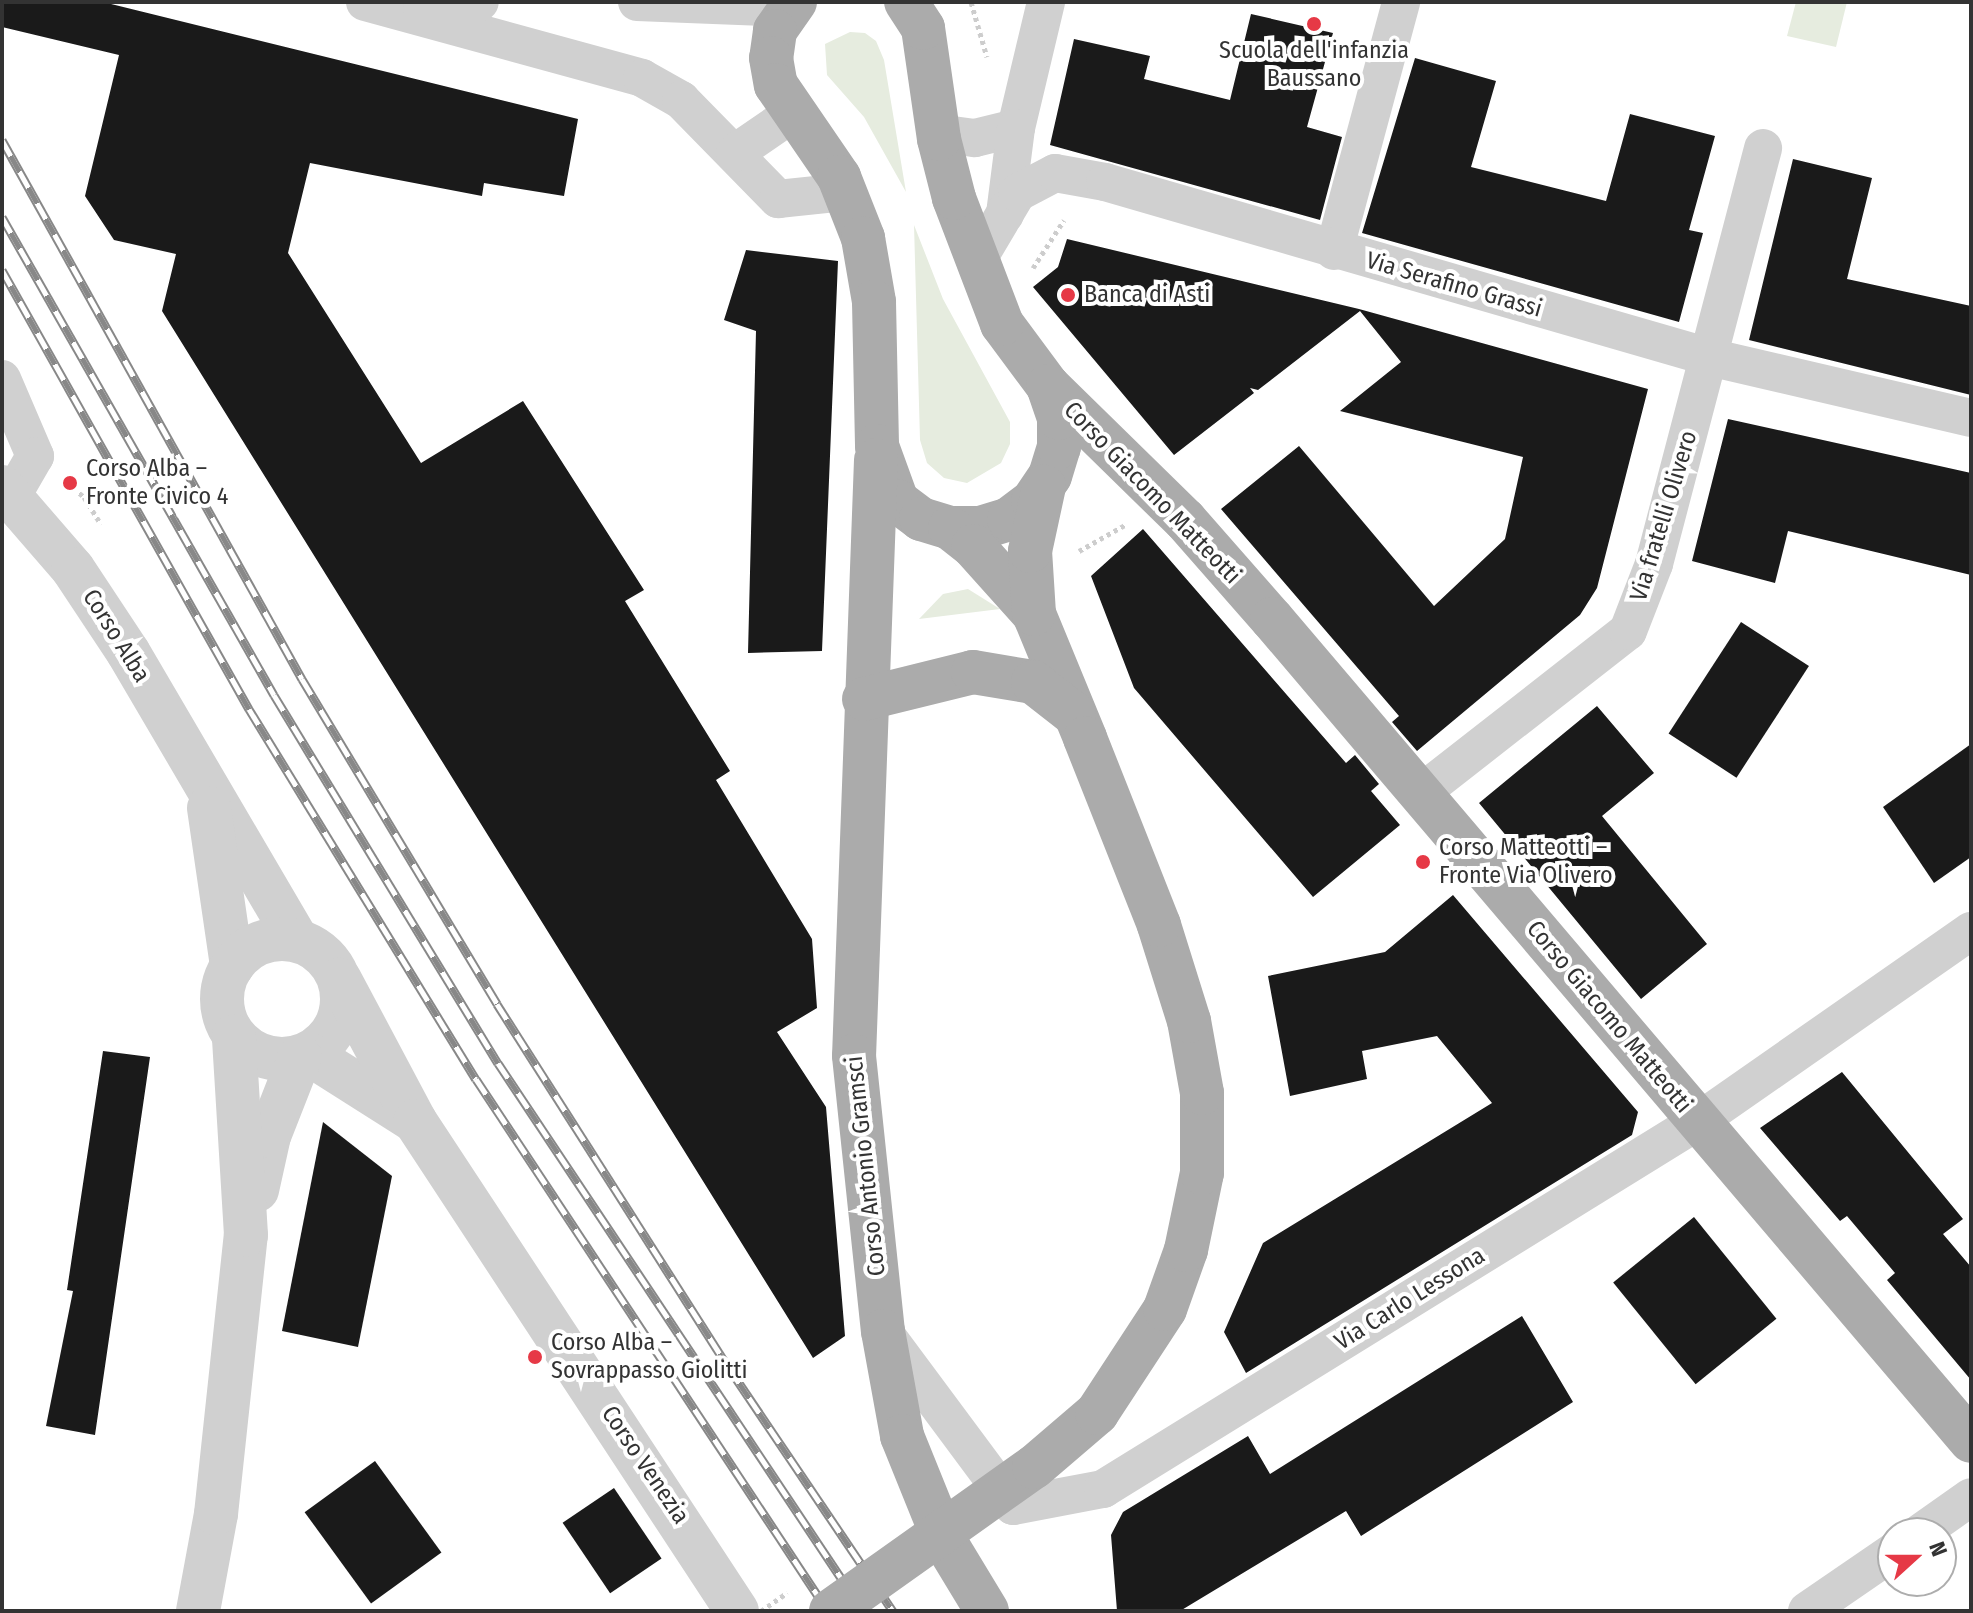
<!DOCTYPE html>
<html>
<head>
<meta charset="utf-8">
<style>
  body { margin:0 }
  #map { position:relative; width:1973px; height:1613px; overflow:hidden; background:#fff; font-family:"Fira Sans Condensed",sans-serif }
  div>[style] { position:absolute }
  .green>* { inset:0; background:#e6ecdf }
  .building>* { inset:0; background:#1a1a1a; transform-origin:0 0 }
  .path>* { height:5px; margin-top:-2.5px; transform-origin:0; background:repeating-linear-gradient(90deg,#cdcdcd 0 4px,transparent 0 8px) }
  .minor>* { height:38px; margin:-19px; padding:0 19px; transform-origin:19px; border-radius:19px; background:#d0d0d0 }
  .tertiary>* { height:44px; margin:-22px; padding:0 22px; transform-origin:22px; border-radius:22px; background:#d0d0d0 }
  .tertiary>.ring { margin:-22px; padding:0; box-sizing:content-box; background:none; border:44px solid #d0d0d0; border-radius:50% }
  .primary>* { height:44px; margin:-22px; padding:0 22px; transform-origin:22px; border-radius:22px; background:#ababab }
  .rail>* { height:9px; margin-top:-4.5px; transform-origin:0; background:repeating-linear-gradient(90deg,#fff 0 18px,#888 0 36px); box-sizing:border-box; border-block:2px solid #888 }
  .path-bridge>* { height:5px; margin-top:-2.5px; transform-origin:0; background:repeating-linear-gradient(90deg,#cdcdcd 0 4px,transparent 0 8px) }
  .primary-bridge>* { height:44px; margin:-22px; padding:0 22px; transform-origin:22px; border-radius:22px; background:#ababab }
  .dots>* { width:22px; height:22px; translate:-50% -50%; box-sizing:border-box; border:4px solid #fff; border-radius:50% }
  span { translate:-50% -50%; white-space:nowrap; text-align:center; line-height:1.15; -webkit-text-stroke:8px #fff; paint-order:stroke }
  .poi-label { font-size:24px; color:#333 }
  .left { translate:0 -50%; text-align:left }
  .street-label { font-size:24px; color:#333 }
  .frame { position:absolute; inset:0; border:4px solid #333; pointer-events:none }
  .north { position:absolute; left:1877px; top:1517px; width:80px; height:80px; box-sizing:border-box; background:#fff; border:2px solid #adadad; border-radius:50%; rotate:69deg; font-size:22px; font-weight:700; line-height:32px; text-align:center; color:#333 }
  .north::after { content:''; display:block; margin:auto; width:28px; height:36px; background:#e63946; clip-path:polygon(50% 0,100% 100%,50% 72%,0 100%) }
</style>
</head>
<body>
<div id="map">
  <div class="green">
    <div style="clip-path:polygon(1796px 2px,1847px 2px,1836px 47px,1787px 36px)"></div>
    <div style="clip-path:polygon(850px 32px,865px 33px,876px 41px,884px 60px,906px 192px,864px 117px,827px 75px,825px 44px)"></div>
    <div style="clip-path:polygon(914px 225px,943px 299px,1010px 422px,1010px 444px,1001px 463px,967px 483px,944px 478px,927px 463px,920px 440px)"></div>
    <div style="clip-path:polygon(968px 589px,1000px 609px,919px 619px,943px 594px)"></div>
  </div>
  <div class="building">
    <div style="clip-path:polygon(2px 2px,103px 2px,578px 119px,564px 196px,484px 183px,482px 196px,310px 163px,288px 253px,421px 463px,523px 401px,644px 590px,625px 601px,730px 771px,716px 780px,812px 939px,817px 1008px,777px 1032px,826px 1107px,845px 1336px,813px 1358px,162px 311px,176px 254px,114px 240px,85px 196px,119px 55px,2px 27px)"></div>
    <div style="clip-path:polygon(1251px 14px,1333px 33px,1307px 127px,1342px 137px,1320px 220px,1050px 145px,1074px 39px,1150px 56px,1144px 79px,1230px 100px)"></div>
    <div style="clip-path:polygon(1415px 58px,1496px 81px,1471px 167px,1606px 201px,1630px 114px,1715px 136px,1689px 230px,1703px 233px,1679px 322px,1362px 233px)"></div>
    <div style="clip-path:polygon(1793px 159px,1872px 178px,1847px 279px,1971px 306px,1971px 395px,1749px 340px)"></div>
    <div style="clip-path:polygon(1067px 239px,1359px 309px,1648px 389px,1597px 588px,1580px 615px,1417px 751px,1392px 722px,1399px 716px,1221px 509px,1299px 446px,1434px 606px,1505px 539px,1523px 457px,1340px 411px,1401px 362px,1360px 311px,1258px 390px,1250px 388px,1254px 393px,1174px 455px,1033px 287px,1058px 267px)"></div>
    <div style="clip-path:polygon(746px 250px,838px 261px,822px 651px,748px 653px,756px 331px,724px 320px)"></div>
    <div style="clip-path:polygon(1728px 419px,1971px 473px,1971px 575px,1788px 531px,1775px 583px,1692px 561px)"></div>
    <div style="clip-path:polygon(1143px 529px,1346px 763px,1355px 755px,1379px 784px,1371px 791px,1400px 825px,1313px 897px,1134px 688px,1091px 576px)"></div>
    <div style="left:1741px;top:622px;width:81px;height:133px;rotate:33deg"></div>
    <div style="clip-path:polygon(1597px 706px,1654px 773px,1602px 816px,1707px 944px,1641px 999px,1479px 803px)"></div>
    <div style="clip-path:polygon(1971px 744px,1971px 857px,1934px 883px,1883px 807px)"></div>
    <div style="clip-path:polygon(1453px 895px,1638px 1112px,1632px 1135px,1246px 1373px,1224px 1332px,1263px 1243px,1492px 1103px,1437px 1036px,1362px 1051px,1367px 1079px,1290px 1096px,1268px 976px,1385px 952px)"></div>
    <div style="clip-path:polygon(103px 1051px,150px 1057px,95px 1435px,46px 1426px,73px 1291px,67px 1290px)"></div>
    <div style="clip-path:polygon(1842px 1072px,1963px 1219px,1943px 1234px,1971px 1267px,1971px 1380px,1887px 1280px,1895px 1273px,1847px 1216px,1840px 1221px,1760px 1128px)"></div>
    <div style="clip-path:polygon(323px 1122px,392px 1176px,358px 1347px,282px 1331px)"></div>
    <div style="left:1694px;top:1217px;width:131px;height:104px;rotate:51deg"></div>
    <div style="clip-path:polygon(1522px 1316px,1573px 1402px,1361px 1536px,1346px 1511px,1180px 1611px,1117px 1611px,1111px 1535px,1123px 1512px,1248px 1436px,1270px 1474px)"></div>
    <div style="left:375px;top:1461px;width:113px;height:87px;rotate:54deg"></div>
    <div style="left:614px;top:1488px;width:85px;height:62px;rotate:56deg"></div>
  </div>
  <div class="path">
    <div style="left:971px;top:2px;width:57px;rotate:73.8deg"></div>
    <div style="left:1033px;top:268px;width:57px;rotate:-57.1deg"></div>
    <div style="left:67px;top:483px;width:22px;rotate:39deg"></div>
    <div style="left:84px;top:497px;width:32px;rotate:58deg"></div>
    <div style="left:1079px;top:551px;width:53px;rotate:-29.5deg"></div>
  </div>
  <div class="minor">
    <div style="left:365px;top:2px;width:287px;rotate:15.3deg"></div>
    <div style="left:642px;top:78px;width:45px;rotate:29.4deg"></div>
    <div style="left:681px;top:100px;width:139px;rotate:45.6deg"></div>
    <div style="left:778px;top:199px;width:67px;rotate:-6deg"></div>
    <div style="left:637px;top:2px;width:152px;rotate:2.3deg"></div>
    <div style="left:422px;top:8px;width:58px;rotate:-5.9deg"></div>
    <div style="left:1016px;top:128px;width:130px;rotate:-76.6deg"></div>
    <div style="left:938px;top:133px;width:37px;rotate:8deg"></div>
    <div style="left:975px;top:138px;width:42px;rotate:-13.7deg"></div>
    <div style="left:1016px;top:128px;width:87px;rotate:97.3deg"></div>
    <div style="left:735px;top:153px;width:70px;rotate:-34.6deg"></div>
    <div style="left:1334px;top:251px;width:258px;rotate:-74.9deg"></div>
    <div style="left:978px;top:259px;width:77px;rotate:-59.4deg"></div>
    <div style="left:1017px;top:193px;width:43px;rotate:-27.8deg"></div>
    <div style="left:1055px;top:173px;width:51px;rotate:10.2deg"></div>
    <div style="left:1105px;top:182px;width:629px;rotate:16.16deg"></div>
    <div style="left:1709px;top:357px;width:269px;rotate:13.1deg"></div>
    <div style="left:2px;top:379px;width:84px;rotate:66.8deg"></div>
    <div style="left:35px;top:456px;width:46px;rotate:119.9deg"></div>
    <div style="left:1422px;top:792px;width:261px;rotate:-38deg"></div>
    <div style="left:1628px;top:631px;width:72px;rotate:-68.8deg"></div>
    <div style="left:1654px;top:564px;width:430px;rotate:-75.3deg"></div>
    <div style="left:883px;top:1331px;width:218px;rotate:53.4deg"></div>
    <div style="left:1013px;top:1506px;width:92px;rotate:-10.7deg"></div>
    <div style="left:1103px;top:1489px;width:698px;rotate:-31.71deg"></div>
    <div style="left:1697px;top:1122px;width:334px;rotate:-34.9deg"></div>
    <div style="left:1920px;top:1533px;width:62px;rotate:-35.2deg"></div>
    <div style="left:1807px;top:1611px;width:104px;rotate:-34.5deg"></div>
  </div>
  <div class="tertiary">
    <div style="left:2px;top:487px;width:108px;rotate:49.1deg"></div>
    <div style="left:73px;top:569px;width:100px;rotate:56.5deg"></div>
    <div style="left:128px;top:652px;width:334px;rotate:59.6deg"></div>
    <div style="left:209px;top:808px;width:160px;rotate:81.7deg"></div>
    <div class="ring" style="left:222px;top:939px;width:76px;height:76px"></div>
    <div style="left:309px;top:1054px;width:125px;rotate:32.3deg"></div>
    <div style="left:415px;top:1121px;width:160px;rotate:-118deg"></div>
    <div style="left:415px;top:1121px;width:586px;rotate:56.69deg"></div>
    <div style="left:257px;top:1190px;width:55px;rotate:-77.5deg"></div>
    <div style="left:269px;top:1136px;width:85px;rotate:-68.6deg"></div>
    <div style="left:198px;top:1611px;width:99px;rotate:-79.5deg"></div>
    <div style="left:216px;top:1514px;width:281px;rotate:-83.9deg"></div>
    <div style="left:246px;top:1235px;width:199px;rotate:-93.5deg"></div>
  </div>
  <div class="primary">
    <div style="left:795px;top:2px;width:35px;rotate:125deg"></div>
    <div style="left:775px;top:31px;width:27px;rotate:98deg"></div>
    <div style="left:771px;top:58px;width:27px;rotate:80deg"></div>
    <div style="left:776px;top:85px;width:112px;rotate:55.6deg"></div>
    <div style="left:839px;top:177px;width:66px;rotate:68.5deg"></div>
    <div style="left:863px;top:238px;width:65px;rotate:80.2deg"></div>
    <div style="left:874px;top:302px;width:144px;rotate:88.8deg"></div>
    <div style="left:877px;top:446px;width:59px;rotate:70deg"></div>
    <div style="left:897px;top:501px;width:30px;rotate:37deg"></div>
    <div style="left:921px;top:519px;width:30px;rotate:17deg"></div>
    <div style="left:950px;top:528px;width:30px"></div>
    <div style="left:980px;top:528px;width:30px;rotate:-17deg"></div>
    <div style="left:1009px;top:519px;width:30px;rotate:-37deg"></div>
    <div style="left:1033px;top:501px;width:30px;rotate:-56deg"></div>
    <div style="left:1050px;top:476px;width:30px;rotate:-73deg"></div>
    <div style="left:1059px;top:447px;width:29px;rotate:-90deg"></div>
    <div style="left:1059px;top:418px;width:34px;rotate:-109deg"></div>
    <div style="left:1048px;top:386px;width:77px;rotate:-126.6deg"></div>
    <div style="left:1002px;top:324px;width:135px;rotate:-110.9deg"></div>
    <div style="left:954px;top:198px;width:61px;rotate:-104.3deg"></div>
    <div style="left:939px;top:139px;width:112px;rotate:-98.2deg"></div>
    <div style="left:923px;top:28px;width:31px;rotate:-123deg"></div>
    <div style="left:1048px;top:386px;width:192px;rotate:44.4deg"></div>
    <div style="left:1185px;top:520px;width:132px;rotate:48.7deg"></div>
    <div style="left:1272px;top:619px;width:1079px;rotate:49.62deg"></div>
    <div style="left:876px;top:460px;width:596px;rotate:92.11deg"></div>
    <div style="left:854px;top:1056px;width:277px;rotate:84deg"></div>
    <div style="left:883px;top:1331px;width:107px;rotate:79.7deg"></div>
    <div style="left:902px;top:1436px;width:112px;rotate:68deg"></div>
    <div style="left:944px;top:1540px;width:83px;rotate:58.8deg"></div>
    <div style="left:950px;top:528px;width:29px;rotate:38deg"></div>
    <div style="left:973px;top:546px;width:91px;rotate:48.1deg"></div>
    <div style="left:1034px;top:614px;width:134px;rotate:67.6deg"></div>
    <div style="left:1034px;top:614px;width:63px;rotate:-93.6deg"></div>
    <div style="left:1030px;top:551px;width:66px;rotate:-77.8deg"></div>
    <div style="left:864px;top:699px;width:112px;rotate:-13.9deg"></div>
    <div style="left:973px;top:672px;width:61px;rotate:9.5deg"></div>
    <div style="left:1033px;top:682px;width:52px;rotate:38deg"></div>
  </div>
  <div class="rail">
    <div style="left:2px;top:140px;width:617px;rotate:60.9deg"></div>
    <div style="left:302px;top:679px;width:379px;rotate:59deg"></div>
    <div style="left:497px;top:1004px;width:432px;rotate:57.5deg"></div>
    <div style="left:729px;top:1368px;width:293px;rotate:56deg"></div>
    <div style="left:2px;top:217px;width:550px;rotate:60.36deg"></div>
    <div style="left:274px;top:695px;width:431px;rotate:58.7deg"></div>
    <div style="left:498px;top:1063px;width:658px;rotate:56.33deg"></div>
    <div style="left:2px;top:270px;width:504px;rotate:60.64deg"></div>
    <div style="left:249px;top:709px;width:434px;rotate:58.5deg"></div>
    <div style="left:476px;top:1079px;width:638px;rotate:56.51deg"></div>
  </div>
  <div class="path-bridge">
    <div style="left:761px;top:1611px;width:32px;rotate:-35deg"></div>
  </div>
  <div class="primary-bridge">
    <div style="left:831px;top:1611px;width:249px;rotate:-35.4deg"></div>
    <div style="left:1034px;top:1467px;width:83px;rotate:-40.6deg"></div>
    <div style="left:1097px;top:1413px;width:124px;rotate:-56.8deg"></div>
    <div style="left:1165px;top:1309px;width:63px;rotate:-70.4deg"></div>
    <div style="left:1186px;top:1250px;width:79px;rotate:-78.3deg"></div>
    <div style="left:1202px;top:1173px;width:80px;rotate:-90deg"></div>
    <div style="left:1202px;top:1093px;width:73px;rotate:-100.2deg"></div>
    <div style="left:1189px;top:1021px;width:101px;rotate:-107.4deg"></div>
    <div style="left:1159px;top:925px;width:201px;rotate:-111.6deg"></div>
  </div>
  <div class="dots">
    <div style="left:1314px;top:24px;background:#e63946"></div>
    <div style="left:1068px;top:295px;background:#e63946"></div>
    <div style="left:70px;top:483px;background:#e63946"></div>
    <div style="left:1423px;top:862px;background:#e63946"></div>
    <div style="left:535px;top:1357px;background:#e63946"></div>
  </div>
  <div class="poi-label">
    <span style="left:1314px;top:65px">Scuola dell'infanzia<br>Baussano</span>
    <span class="left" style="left:1084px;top:295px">Banca di Asti</span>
    <span class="left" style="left:86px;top:483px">Corso Alba –<br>Fronte Civico 4</span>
    <span class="left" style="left:1439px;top:862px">Corso Matteotti –<br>Fronte Via Olivero</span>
    <span class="left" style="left:551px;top:1357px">Corso Alba –<br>Sovrappasso Giolitti</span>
  </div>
  <div class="street-label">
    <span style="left:1454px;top:285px;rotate:16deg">Via Serafino Grassi</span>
    <span style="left:1152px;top:493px;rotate:46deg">Corso Giacomo Matteotti</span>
    <span style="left:1664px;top:516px;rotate:-73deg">Via fratelli Olivero</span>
    <span style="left:116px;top:636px;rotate:58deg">Corso Alba</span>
    <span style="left:1609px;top:1017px;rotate:50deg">Corso Giacomo Matteotti</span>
    <span style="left:866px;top:1166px;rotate:-96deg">Corso Antonio Gramsci</span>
    <span style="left:1410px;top:1299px;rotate:-32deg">Via Carlo Lessona</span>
    <span style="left:645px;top:1465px;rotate:56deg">Corso Venezia</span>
  </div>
  <div class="frame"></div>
  <div class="north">N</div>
</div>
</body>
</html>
